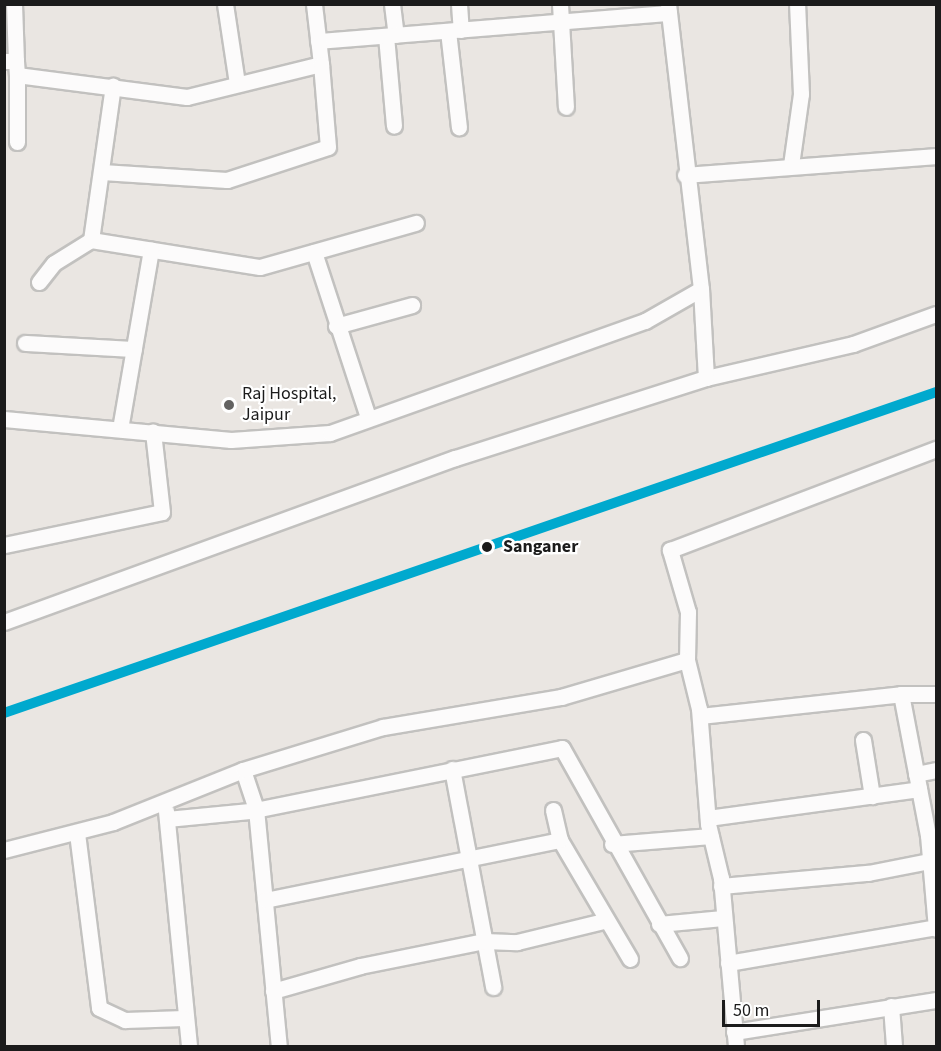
<!DOCTYPE html>
<html>
<head>
<meta charset="utf-8">
<style>
  body { margin:0 }
  #map { position:relative; width:941px; height:1051px; overflow:hidden; background:#eae6e2; font-family:"Source Sans 3",sans-serif }
  div>[style] { position:absolute }
  .roads { filter:drop-shadow(2px 0 #c2c1bf) drop-shadow(-2px 0 #c2c1bf) drop-shadow(0 2px #c2c1bf) drop-shadow(0 -2px #c2c1bf) }
  .minor>* { height:15px; margin:-7.5px; padding:0 7.5px; transform-origin:7.5px; border-radius:7.5px; background:#fcfbfb }
  .rail-1>* { height:10px; margin:-5px; padding:0 5px; transform-origin:5px; border-radius:5px; background:#00a9ce }
  .dots>* { width:16px; height:16px; translate:-50% -50%; box-sizing:border-box; border:3px solid #fff; border-radius:50% }
  span { translate:-50% -50%; white-space:nowrap; text-align:center; line-height:1.15; -webkit-text-stroke:4.5px #fff; paint-order:stroke }
  .poi-label { font-size:18px; color:#1b1b1b }
  .left { translate:0 -50%; text-align:left }
  .stop-label { font-size:18px; color:#1b1b1b; font-weight:700 }
  .frame { position:absolute; inset:0; border:6px solid #1b1b1b; pointer-events:none }
  .scale { position:absolute; left:722px; top:1000px; width:98px; height:27px; box-sizing:border-box; border:3px solid #1b1b1b; border-top:0; padding-left:8px; font-size:18px; line-height:21px; white-space:nowrap; color:#1b1b1b; -webkit-text-stroke:4px #fff; paint-order:stroke }
</style>
</head>
<body>
<div id="map">
  <div class="roads">
    <div class="minor">
      <div style="left:14px;top:4px;width:57px;rotate:88deg"></div>
      <div style="left:225px;top:4px;width:80px;rotate:81.4deg"></div>
      <div style="left:392px;top:4px;width:31px;rotate:83deg"></div>
      <div style="left:459px;top:4px;width:26px;rotate:86deg"></div>
      <div style="left:560px;top:4px;width:103px;rotate:86.7deg"></div>
      <div style="left:448px;top:31px;width:97px;rotate:83.5deg"></div>
      <div style="left:386px;top:36px;width:90px;rotate:84.9deg"></div>
      <div style="left:318px;top:41px;width:352px;rotate:-4.6deg"></div>
      <div style="left:4px;top:61px;width:12px"></div>
      <div style="left:16px;top:61px;width:14px;rotate:86deg"></div>
      <div style="left:17px;top:75px;width:171px;rotate:7.4deg"></div>
      <div style="left:187px;top:97px;width:138px;rotate:-13.8deg"></div>
      <div style="left:321px;top:64px;width:60px;rotate:-96.7deg"></div>
      <div style="left:17px;top:75px;width:67px;rotate:90deg"></div>
      <div style="left:791px;top:165px;width:72px;rotate:-82deg"></div>
      <div style="left:801px;top:94px;width:90px;rotate:-92.5deg"></div>
      <div style="left:102px;top:172px;width:125px;rotate:3.7deg"></div>
      <div style="left:227px;top:180px;width:106px;rotate:-18.1deg"></div>
      <div style="left:328px;top:147px;width:83px;rotate:-94.8deg"></div>
      <div style="left:685px;top:175px;width:252px;rotate:-4.3deg"></div>
      <div style="left:91px;top:240px;width:156px;rotate:-81.9deg"></div>
      <div style="left:314px;top:252px;width:174px;rotate:71.9deg"></div>
      <div style="left:39px;top:282px;width:24px;rotate:-52deg"></div>
      <div style="left:54px;top:263px;width:44px;rotate:-31.9deg"></div>
      <div style="left:91px;top:240px;width:171px;rotate:9.1deg"></div>
      <div style="left:260px;top:267px;width:162px;rotate:-15.8deg"></div>
      <div style="left:336px;top:326px;width:79px;rotate:-15.4deg"></div>
      <div style="left:25px;top:343px;width:109px;rotate:3.2deg"></div>
      <div style="left:706px;top:378px;width:151px;rotate:-13deg"></div>
      <div style="left:853px;top:344px;width:88px;rotate:-19.9deg"></div>
      <div style="left:4px;top:419px;width:228px;rotate:5.3deg"></div>
      <div style="left:231px;top:440px;width:99px;rotate:-4deg"></div>
      <div style="left:330px;top:433px;width:334px;rotate:-19.6deg"></div>
      <div style="left:645px;top:321px;width:64px;rotate:-29.7deg"></div>
      <div style="left:701px;top:289px;width:287px;rotate:-96.6deg"></div>
      <div style="left:120px;top:429px;width:182px;rotate:-80.2deg"></div>
      <div style="left:4px;top:545px;width:161px;rotate:-11.8deg"></div>
      <div style="left:162px;top:512px;width:81px;rotate:-96.4deg"></div>
      <div style="left:4px;top:622px;width:480px;rotate:-20deg"></div>
      <div style="left:455px;top:458px;width:263px;rotate:-17.7deg"></div>
      <div style="left:706px;top:378px;width:89px;rotate:-93.2deg"></div>
      <div style="left:687px;top:660px;width:48px;rotate:-88.8deg"></div>
      <div style="left:688px;top:612px;width:65px;rotate:-106.2deg"></div>
      <div style="left:670px;top:550px;width:285px;rotate:-20.8deg"></div>
      <div style="left:901px;top:694px;width:35px"></div>
      <div style="left:700px;top:716px;width:202px;rotate:-6.2deg"></div>
      <div style="left:901px;top:694px;width:144px;rotate:79.2deg"></div>
      <div style="left:928px;top:835px;width:94px;rotate:85.1deg"></div>
      <div style="left:863px;top:740px;width:57px;rotate:80.9deg"></div>
      <div style="left:452px;top:769px;width:222px;rotate:79.3deg"></div>
      <div style="left:243px;top:770px;width:41px;rotate:71.6deg"></div>
      <div style="left:256px;top:809px;width:238px;rotate:84.5deg"></div>
      <div style="left:916px;top:774px;width:20px;rotate:-11deg"></div>
      <div style="left:553px;top:810px;width:31px;rotate:77deg"></div>
      <div style="left:560px;top:840px;width:138px;rotate:59.5deg"></div>
      <div style="left:166px;top:811px;width:236px;rotate:84.4deg"></div>
      <div style="left:708px;top:818px;width:213px;rotate:-7.8deg"></div>
      <div style="left:167px;top:819px;width:83px;rotate:-5.5deg"></div>
      <div style="left:250px;top:811px;width:318px;rotate:-11.4deg"></div>
      <div style="left:562px;top:748px;width:241px;rotate:60.7deg"></div>
      <div style="left:77px;top:833px;width:176px;rotate:82.8deg"></div>
      <div style="left:99px;top:1008px;width:29px;rotate:25deg"></div>
      <div style="left:125px;top:1020px;width:59px;rotate:-1.9deg"></div>
      <div style="left:612px;top:844px;width:99px;rotate:-4.6deg"></div>
      <div style="left:4px;top:850px;width:113px;rotate:-14.4deg"></div>
      <div style="left:113px;top:822px;width:140px;rotate:-21.8deg"></div>
      <div style="left:243px;top:770px;width:146px;rotate:-17.1deg"></div>
      <div style="left:383px;top:727px;width:181px;rotate:-9.6deg"></div>
      <div style="left:561px;top:697px;width:131px;rotate:-16.4deg"></div>
      <div style="left:687px;top:660px;width:50px;rotate:76.2deg"></div>
      <div style="left:699px;top:709px;width:115px;rotate:85.5deg"></div>
      <div style="left:708px;top:824px;width:56px;rotate:76.5deg"></div>
      <div style="left:721px;top:878px;width:169px;rotate:84.9deg"></div>
      <div style="left:721px;top:886px;width:148px;rotate:-5.1deg"></div>
      <div style="left:868px;top:873px;width:63px;rotate:-11deg"></div>
      <div style="left:265px;top:900px;width:301px;rotate:-11.5deg"></div>
      <div style="left:659px;top:924px;width:64px;rotate:-5.4deg"></div>
      <div style="left:728px;top:963px;width:211px;rotate:-9.8deg"></div>
      <div style="left:273px;top:991px;width:91px;rotate:-16deg"></div>
      <div style="left:360px;top:966px;width:126px;rotate:-11.4deg"></div>
      <div style="left:484px;top:941px;width:33px;rotate:2deg"></div>
      <div style="left:517px;top:942px;width:89px;rotate:-13.6deg"></div>
      <div style="left:891px;top:1006px;width:40px;rotate:85.7deg"></div>
      <div style="left:734px;top:1032px;width:205px;rotate:-9deg"></div>
    </div>
  </div>
  <div class="rail-1">
    <div style="left:4px;top:713px;width:986px;rotate:-19deg"></div>
  </div>
  <div class="dots">
    <div style="left:229px;top:405px;background:#636261"></div>
    <div style="left:487px;top:547px;background:#1b1b1b"></div>
  </div>
  <div class="poi-label">
    <span class="left" style="left:242px;top:405px">Raj Hospital,<br>Jaipur</span>
  </div>
  <div class="stop-label">
    <span class="left" style="left:503px;top:547px">Sanganer</span>
  </div>
  <div class="frame"></div>
  <div class="scale">50 m</div>
</div>
</body>
</html>
